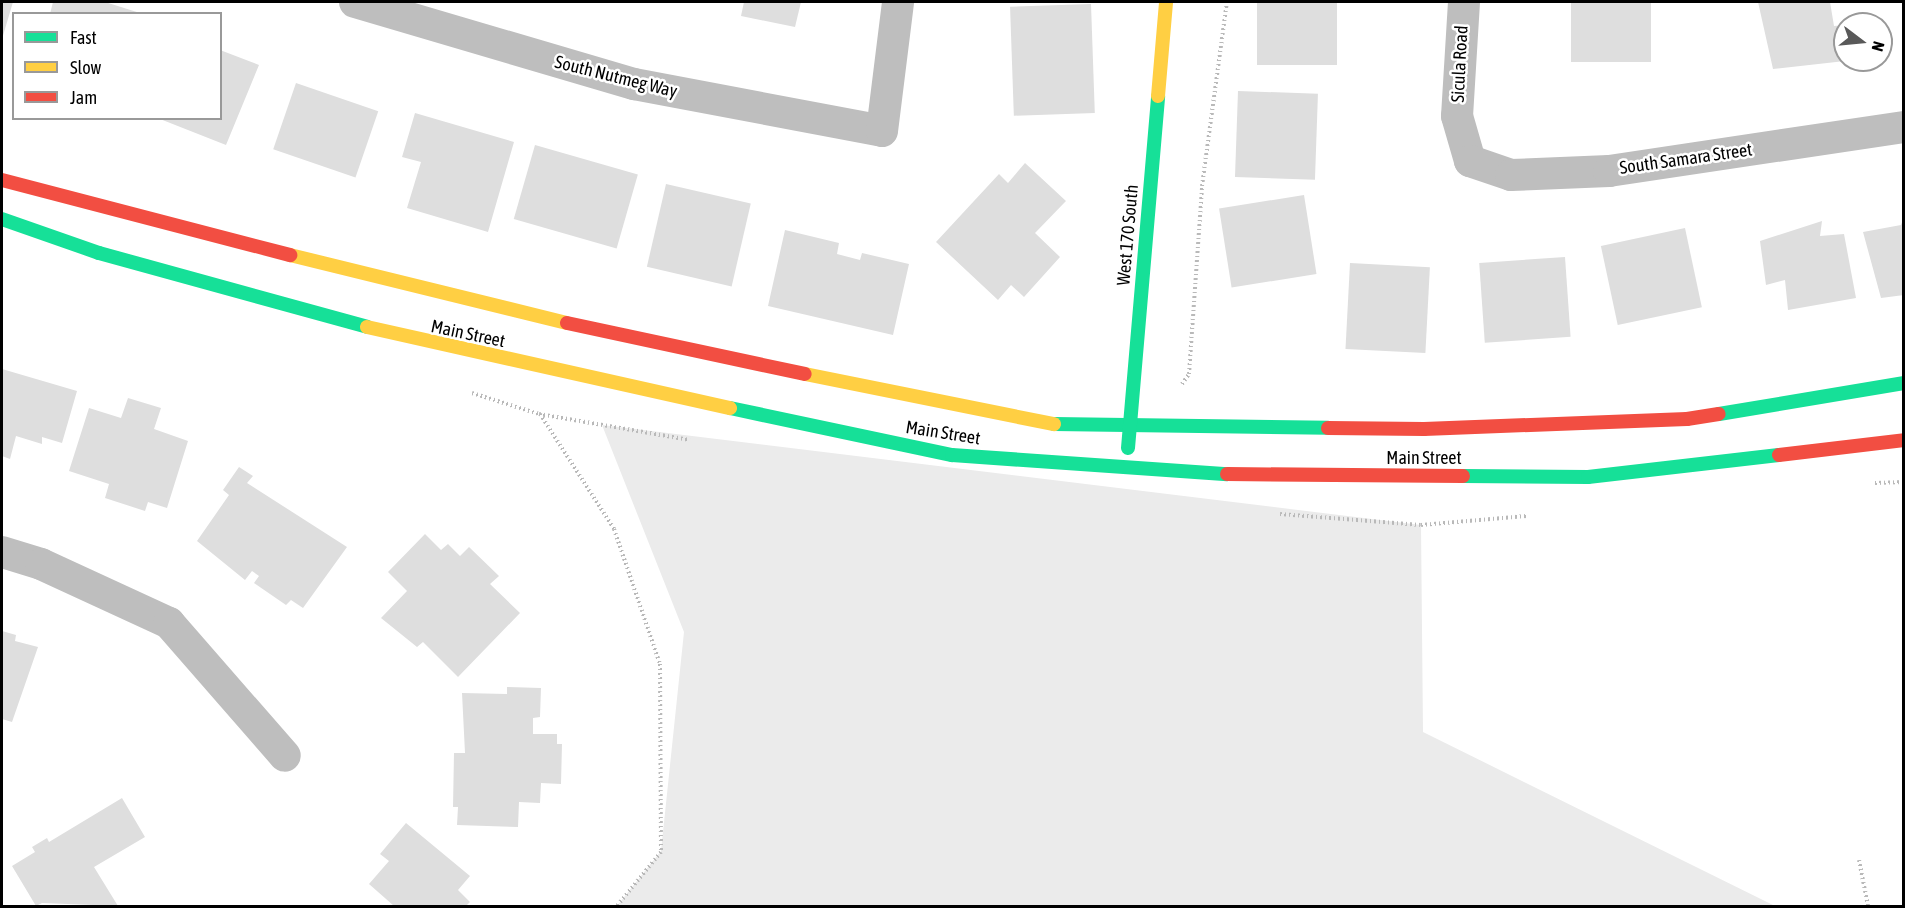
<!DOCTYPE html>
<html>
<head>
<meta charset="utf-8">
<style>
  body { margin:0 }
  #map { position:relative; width:1905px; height:908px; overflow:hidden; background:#fff; font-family:"Asap Condensed",sans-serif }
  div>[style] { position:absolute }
  .green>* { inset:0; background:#ebebeb }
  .building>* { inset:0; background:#dedede; transform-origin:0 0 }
  .path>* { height:4px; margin-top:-2px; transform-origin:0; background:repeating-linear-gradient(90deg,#b9b9b9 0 1.5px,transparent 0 4.5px) }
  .street>* { height:32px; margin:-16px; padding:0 16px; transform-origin:16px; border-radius:16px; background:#bebebe }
  .fast>* { height:14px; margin:-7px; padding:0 7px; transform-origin:7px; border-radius:7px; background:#16e098 }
  .slow>* { height:14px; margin:-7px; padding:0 7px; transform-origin:7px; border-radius:7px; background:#ffcf43 }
  .jam>* { height:14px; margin:-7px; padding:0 7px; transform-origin:7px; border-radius:7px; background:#f24e42 }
  span { translate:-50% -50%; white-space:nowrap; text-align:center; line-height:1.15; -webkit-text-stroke:5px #fff; paint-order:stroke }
  .street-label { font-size:18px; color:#000 }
  .frame { position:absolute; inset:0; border:3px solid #000; pointer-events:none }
  .legend { position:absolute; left:12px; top:12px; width:210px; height:108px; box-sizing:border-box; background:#fff; border:2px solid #999; margin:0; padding:8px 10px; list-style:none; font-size:18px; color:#000 }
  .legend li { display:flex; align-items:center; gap:12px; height:30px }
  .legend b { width:30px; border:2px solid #999 }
  .north { position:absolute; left:1833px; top:12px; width:60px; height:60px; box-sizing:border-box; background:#fff; border:2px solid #999; border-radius:50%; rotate:106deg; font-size:16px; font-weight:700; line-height:24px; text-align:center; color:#000 }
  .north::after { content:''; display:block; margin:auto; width:21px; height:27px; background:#595959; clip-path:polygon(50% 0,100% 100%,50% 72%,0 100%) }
</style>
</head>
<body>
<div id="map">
  <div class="green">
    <div style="clip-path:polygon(602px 425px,1421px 525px,1423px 732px,1775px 906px,617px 906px,661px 851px,684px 632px)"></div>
  </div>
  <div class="building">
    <div style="clip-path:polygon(2px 2px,13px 2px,2px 39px)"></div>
    <div style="clip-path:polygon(53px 2px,105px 2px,140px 13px,50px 14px)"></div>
    <div style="clip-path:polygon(744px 2px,801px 2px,795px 27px,741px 16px)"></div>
    <div style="left:1257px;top:2px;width:80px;height:63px"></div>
    <div style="left:1571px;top:2px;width:80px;height:60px"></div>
    <div style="clip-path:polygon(1758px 2px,1830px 2px,1834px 26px,1845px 25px,1845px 61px,1773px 69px)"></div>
    <div style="left:1091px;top:4px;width:109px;height:81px;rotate:88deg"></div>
    <div style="clip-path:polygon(220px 50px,259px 65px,226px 145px,160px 119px,220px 118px)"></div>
    <div style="left:296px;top:83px;width:87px;height:70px;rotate:19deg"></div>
    <div style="left:1238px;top:91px;width:80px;height:86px;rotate:2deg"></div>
    <div style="clip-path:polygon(415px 113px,514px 142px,488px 232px,407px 208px,421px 162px,402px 157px)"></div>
    <div style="left:535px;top:145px;width:107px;height:77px;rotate:16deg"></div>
    <div style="clip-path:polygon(1025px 163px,1066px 201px,1035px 233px,1060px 257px,1024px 297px,1011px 285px,998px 300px,936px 242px,999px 174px,1008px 183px)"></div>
    <div style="left:666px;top:184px;width:87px;height:85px;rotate:13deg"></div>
    <div style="left:1304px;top:195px;width:80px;height:86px;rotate:81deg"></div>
    <div style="clip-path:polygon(1904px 217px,1904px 295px,1881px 298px,1863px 232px,1901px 225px)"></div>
    <div style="clip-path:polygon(1822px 221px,1820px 236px,1844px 234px,1856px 298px,1788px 310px,1785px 280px,1766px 285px,1760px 241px)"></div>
    <div style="left:1685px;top:228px;width:81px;height:86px;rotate:78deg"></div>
    <div style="clip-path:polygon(785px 230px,839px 243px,837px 254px,860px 260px,862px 253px,909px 264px,893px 335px,768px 306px)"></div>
    <div style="left:1565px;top:257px;width:80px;height:86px;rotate:86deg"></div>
    <div style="left:1350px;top:263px;width:80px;height:86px;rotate:3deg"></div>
    <div style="clip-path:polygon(2px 369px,77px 391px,62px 443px,42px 437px,42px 444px,16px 436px,10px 459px,2px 456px)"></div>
    <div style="clip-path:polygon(128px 398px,161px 408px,154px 429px,188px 441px,167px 508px,148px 502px,145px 511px,105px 498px,109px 484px,69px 471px,89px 408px,121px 418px)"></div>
    <div style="clip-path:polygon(239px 467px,253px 476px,247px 483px,347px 547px,303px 608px,291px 600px,286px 605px,254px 583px,259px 576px,252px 571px,245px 580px,197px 541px,229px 495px,223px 490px)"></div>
    <div style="clip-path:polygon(425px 534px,441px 550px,448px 544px,460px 556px,469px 547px,499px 576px,490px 584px,520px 613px,458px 677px,423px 642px,417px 647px,381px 618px,407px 591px,388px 572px)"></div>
    <div style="clip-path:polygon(2px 631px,16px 635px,15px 641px,38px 647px,12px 722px,2px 719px)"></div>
    <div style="clip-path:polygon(507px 687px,541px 688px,540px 717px,533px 718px,533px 734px,557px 734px,557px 744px,562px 744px,561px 784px,541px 783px,540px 803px,519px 802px,518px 827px,457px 825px,458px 807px,453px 807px,454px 753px,465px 753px,462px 693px,507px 694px)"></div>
    <div style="clip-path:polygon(122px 798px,145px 837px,94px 867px,118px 906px,42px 903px,36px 906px,12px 866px,35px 852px,32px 847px,47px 838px,49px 842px)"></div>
    <div style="clip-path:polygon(406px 823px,470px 876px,458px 890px,470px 902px,466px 906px,394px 906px,369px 884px,389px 861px,380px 854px)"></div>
  </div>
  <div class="path">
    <div style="left:1182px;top:384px;width:12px;rotate:-55deg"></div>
    <div style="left:1189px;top:374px;width:188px;rotate:-86deg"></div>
    <div style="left:1202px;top:186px;width:186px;rotate:-82.3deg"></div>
    <div style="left:472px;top:393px;width:70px;rotate:17.4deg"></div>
    <div style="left:539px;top:414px;width:153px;rotate:9.8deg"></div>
    <div style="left:540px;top:414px;width:137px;rotate:57.2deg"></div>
    <div style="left:614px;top:529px;width:143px;rotate:71.2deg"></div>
    <div style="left:660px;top:664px;width:188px;rotate:89.7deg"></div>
    <div style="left:661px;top:852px;width:70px;rotate:129.2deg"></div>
    <div style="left:1875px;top:483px;width:29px;rotate:-2deg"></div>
    <div style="left:1280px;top:514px;width:141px;rotate:4.5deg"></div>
    <div style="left:1421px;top:525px;width:106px;rotate:-4.9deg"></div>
    <div style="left:1859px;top:860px;width:47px;rotate:78.9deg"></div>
  </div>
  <div class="street">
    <div style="left:355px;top:2px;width:291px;rotate:16.4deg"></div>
    <div style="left:634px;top:84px;width:252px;rotate:10.7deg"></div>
    <div style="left:882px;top:131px;width:130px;rotate:-82.9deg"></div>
    <div style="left:1464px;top:2px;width:114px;rotate:93.5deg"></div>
    <div style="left:1457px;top:116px;width:47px;rotate:73.9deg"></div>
    <div style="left:1470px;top:161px;width:43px;rotate:18.9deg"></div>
    <div style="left:1511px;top:175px;width:98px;rotate:-2.3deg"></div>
    <div style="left:1609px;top:171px;width:298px;rotate:-8.5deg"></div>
    <div style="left:2px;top:552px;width:41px;rotate:17.1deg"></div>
    <div style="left:41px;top:564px;width:141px;rotate:24.7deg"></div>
    <div style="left:169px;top:623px;width:176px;rotate:48.9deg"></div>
  </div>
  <div class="fast">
    <div style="left:2px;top:219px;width:103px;rotate:19.3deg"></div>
    <div style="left:99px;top:253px;width:278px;rotate:15.4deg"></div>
    <div style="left:730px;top:408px;width:227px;rotate:12deg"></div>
    <div style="left:952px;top:455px;width:276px;rotate:4deg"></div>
    <div style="left:1719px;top:414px;width:188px;rotate:-9.5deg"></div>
    <div style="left:1054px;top:424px;width:274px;rotate:0.8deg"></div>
    <div style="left:1128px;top:448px;width:353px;rotate:-85.1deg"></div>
    <div style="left:1463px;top:476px;width:125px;rotate:0.5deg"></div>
    <div style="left:1588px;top:477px;width:192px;rotate:-6.6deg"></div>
  </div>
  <div class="slow">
    <div style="left:1158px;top:96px;width:94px;rotate:-85.1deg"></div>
    <div style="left:290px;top:255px;width:285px;rotate:13.8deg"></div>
    <div style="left:367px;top:327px;width:372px;rotate:12.6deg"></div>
    <div style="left:805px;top:374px;width:254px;rotate:11.4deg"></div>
  </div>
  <div class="jam">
    <div style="left:2px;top:180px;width:298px;rotate:14.6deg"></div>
    <div style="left:567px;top:323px;width:243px;rotate:12.1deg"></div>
    <div style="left:1328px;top:428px;width:96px;rotate:0.6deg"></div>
    <div style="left:1424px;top:429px;width:263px;rotate:-2.2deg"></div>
    <div style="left:1687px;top:419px;width:32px;rotate:-9deg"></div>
    <div style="left:1779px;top:455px;width:126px;rotate:-6.8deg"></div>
    <div style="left:1227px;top:474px;width:236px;rotate:0.5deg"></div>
  </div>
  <div class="street-label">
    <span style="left:1460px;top:64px;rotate:-87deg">Sicula Road</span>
    <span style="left:616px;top:77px;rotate:14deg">South Nutmeg Way</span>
    <span style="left:1686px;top:159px;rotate:-8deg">South Samara Street</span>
    <span style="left:1128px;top:235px;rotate:-85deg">West 170 South</span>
    <span style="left:468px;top:334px;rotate:12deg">Main Street</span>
    <span style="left:943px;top:433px;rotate:9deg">Main Street</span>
    <span style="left:1424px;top:458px">Main Street</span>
  </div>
  <div class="frame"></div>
  <ul class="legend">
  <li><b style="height:8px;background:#16e098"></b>Fast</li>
  <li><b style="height:8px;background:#ffcf43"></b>Slow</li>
  <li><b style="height:8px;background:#f24e42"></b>Jam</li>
  </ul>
  <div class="north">N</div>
</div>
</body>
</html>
